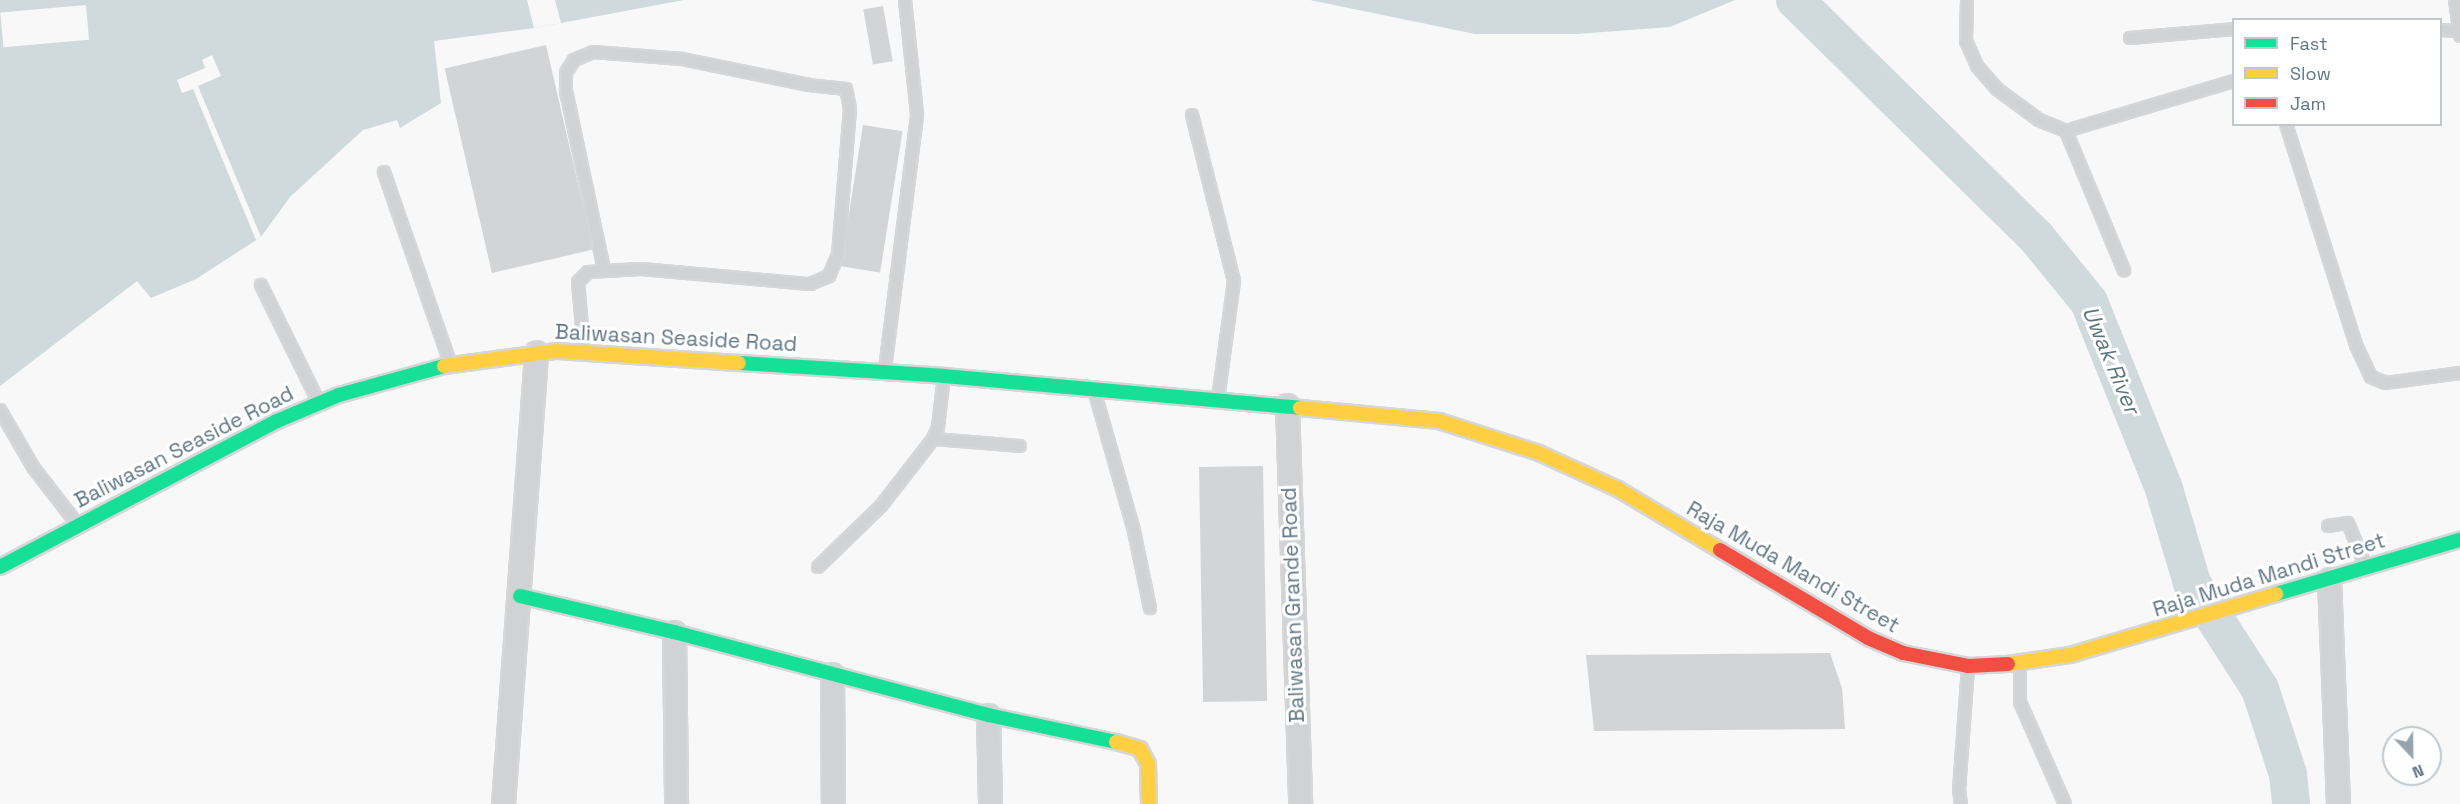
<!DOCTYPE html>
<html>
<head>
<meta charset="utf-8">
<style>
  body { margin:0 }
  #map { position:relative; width:2460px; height:804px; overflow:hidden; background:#f8f8f8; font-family:"Space Grotesk",sans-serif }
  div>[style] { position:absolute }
  .water>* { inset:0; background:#d0d9dc }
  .pier>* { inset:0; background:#f8f8f8; transform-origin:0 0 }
  .river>* { height:38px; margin:-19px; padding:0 19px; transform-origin:19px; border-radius:19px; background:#d0d9dc }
  .building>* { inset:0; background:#d3d4d6; transform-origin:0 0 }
  .roads { filter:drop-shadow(2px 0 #d5d6d7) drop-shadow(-2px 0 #d5d6d7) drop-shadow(0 2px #d5d6d7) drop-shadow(0 -2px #d5d6d7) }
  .lane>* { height:10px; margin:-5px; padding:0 5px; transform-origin:5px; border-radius:5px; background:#d0d2d3 }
  .street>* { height:21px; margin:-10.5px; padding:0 10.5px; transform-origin:10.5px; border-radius:10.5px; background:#d0d2d3 }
  .fast>* { height:14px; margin:-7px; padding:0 7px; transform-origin:7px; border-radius:7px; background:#16e098 }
  .slow>* { height:14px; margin:-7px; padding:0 7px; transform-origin:7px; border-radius:7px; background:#ffcf43 }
  .jam>* { height:14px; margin:-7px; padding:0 7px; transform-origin:7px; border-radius:7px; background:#f24e42 }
  span { translate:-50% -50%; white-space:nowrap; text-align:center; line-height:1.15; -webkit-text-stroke:6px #fff; paint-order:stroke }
  .street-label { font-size:21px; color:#617685 }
  .water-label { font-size:22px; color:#5d767e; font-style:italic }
  .legend { position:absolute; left:2232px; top:18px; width:210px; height:108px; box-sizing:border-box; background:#fff; border:2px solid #c0c8ce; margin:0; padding:8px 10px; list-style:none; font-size:18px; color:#617685 }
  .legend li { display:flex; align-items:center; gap:12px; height:30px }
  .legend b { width:30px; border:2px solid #c0c8ce }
  .north { position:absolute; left:2382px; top:726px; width:60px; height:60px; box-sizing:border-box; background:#fff; border:2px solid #c0c8ce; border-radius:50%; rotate:158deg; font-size:16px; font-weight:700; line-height:24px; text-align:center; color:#617685 }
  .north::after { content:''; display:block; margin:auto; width:21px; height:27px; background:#96a4ad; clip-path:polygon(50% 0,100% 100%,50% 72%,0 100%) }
</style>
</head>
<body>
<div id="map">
  <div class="water">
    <div style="clip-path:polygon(0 0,684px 0,534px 28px,434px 41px,441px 103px,400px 128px,397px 120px,363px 130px,290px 197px,261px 237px,196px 279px,151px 298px,137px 281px,0 386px)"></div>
    <div style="clip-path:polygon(1310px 0,1735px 0,1670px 27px,1577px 34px,1475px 34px)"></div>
  </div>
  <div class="pier">
    <div style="clip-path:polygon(527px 0,555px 0,561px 23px,534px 28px)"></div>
    <div style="left:86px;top:5px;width:35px;height:86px;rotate:85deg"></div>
    <div style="clip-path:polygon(212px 55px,221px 76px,198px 86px,261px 237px,256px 240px,193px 89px,182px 93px,177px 80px,205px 68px,202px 60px)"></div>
  </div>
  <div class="river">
    <div style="left:1795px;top:0;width:339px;rotate:44.5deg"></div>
    <div style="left:2037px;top:238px;width:82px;rotate:50.9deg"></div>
    <div style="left:2089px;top:302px;width:201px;rotate:68.1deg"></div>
    <div style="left:2164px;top:489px;width:98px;rotate:73.4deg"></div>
    <div style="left:2192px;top:583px;width:126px;rotate:57.3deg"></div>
    <div style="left:2260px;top:689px;width:89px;rotate:71.8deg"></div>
    <div style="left:2288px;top:774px;width:30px;rotate:84deg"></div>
  </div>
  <div class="building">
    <div style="left:883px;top:6px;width:56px;height:20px;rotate:80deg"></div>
    <div style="left:546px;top:45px;width:210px;height:104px;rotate:77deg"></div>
    <div style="left:863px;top:125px;width:40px;height:143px;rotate:9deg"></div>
    <div style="left:1263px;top:466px;width:235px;height:64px;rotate:89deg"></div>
    <div style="clip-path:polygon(1830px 653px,1842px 688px,1845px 729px,1594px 731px,1586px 655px)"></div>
  </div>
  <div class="roads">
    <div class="lane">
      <div style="left:1967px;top:0;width:41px;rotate:91.4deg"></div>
      <div style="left:1966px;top:41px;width:27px;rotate:66deg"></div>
      <div style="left:1977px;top:66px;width:30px;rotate:49deg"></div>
      <div style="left:1997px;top:89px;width:52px;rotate:36.4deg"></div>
      <div style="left:2039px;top:120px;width:29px;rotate:22deg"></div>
      <div style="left:2066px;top:131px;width:175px;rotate:-16.6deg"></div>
      <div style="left:2455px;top:0;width:36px;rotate:82deg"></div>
      <div style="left:2440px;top:30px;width:19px;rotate:3deg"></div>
      <div style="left:2130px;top:38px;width:104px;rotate:-4.9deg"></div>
      <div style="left:1192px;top:115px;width:171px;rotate:75.8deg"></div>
      <div style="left:1234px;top:281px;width:119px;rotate:97.7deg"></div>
      <div style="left:2286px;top:124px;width:232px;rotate:72.4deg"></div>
      <div style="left:2356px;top:345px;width:35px;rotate:65deg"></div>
      <div style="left:2371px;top:377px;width:16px;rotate:22deg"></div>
      <div style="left:2386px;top:383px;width:75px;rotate:-7.7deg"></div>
      <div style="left:2066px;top:131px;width:151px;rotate:67.4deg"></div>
      <div style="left:384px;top:172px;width:202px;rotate:70.9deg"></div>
      <div style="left:261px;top:285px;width:129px;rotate:63.8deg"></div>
      <div style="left:584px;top:350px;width:68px;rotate:-95deg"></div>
      <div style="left:578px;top:282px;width:14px;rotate:-45deg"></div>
      <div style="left:588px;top:272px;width:53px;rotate:-3.2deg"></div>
      <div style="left:641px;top:269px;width:170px;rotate:5.1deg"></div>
      <div style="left:810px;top:284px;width:21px;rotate:-23deg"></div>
      <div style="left:829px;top:276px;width:23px;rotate:-67deg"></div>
      <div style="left:838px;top:255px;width:146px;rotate:-85.3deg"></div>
      <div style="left:850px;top:109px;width:20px;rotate:-101deg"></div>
      <div style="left:846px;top:89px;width:37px;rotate:-174deg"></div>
      <div style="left:809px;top:85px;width:130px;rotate:-168.4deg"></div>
      <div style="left:682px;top:59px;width:89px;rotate:-175.5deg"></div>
      <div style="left:593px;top:52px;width:21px;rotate:157deg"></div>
      <div style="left:574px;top:60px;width:15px;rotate:122deg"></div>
      <div style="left:566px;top:73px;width:18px;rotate:90deg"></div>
      <div style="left:566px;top:91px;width:183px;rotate:78deg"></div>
      <div style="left:885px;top:369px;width:257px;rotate:-82.8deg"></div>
      <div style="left:917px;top:114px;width:115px;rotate:-96deg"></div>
      <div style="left:1095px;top:393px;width:143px;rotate:74.2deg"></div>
      <div style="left:1134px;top:531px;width:79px;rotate:78.3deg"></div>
      <div style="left:0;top:410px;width:66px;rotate:59.9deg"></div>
      <div style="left:33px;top:467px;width:72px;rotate:52.3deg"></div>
      <div style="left:933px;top:439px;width:87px;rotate:4.6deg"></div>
      <div style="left:2328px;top:526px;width:20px;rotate:-9deg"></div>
      <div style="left:2348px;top:523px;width:45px;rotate:68deg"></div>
      <div style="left:818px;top:567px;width:88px;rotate:-44.1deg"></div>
      <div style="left:881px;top:506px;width:85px;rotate:-52.2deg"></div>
      <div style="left:933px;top:439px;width:13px;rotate:-67deg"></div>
      <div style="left:938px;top:427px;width:51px;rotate:-83.3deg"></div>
      <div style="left:2020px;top:667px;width:35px;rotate:90deg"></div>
      <div style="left:2020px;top:702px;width:111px;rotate:66.2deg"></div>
      <div style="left:1961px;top:804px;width:14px;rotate:-98deg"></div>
      <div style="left:1959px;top:790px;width:123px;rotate:-85.8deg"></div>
    </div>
    <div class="street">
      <div style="left:1287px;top:405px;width:399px;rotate:88.1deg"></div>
      <div style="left:2329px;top:579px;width:225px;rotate:87.7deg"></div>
      <div style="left:674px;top:632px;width:172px;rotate:89.3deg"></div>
      <div style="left:832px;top:674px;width:130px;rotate:89.6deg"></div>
      <div style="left:988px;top:715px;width:89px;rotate:88.7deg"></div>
      <div style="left:503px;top:804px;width:453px;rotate:-85.8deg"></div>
    </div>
    <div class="fast">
      <div style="left:739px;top:363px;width:205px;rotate:3.6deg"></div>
      <div style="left:944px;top:376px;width:357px;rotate:5.1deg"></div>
      <div style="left:0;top:567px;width:313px;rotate:-27.8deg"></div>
      <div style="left:277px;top:421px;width:67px;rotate:-22.8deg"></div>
      <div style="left:339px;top:395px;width:109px;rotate:-15.4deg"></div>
      <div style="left:2276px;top:594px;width:192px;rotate:-16.4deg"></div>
      <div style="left:520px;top:596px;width:158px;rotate:13.2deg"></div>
      <div style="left:674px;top:632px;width:325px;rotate:14.8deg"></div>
      <div style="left:988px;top:715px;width:131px;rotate:11.9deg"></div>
    </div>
    <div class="slow">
      <div style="left:444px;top:366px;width:114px;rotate:-7.6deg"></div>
      <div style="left:557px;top:351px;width:182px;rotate:3.8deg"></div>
      <div style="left:1300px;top:408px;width:140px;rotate:5.3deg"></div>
      <div style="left:1439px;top:421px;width:105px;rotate:17.7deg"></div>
      <div style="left:1539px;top:453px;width:87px;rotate:24.5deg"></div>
      <div style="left:1618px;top:489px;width:119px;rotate:30.9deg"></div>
      <div style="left:2008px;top:664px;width:63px;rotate:-8.3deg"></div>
      <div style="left:2070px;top:655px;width:215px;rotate:-16.5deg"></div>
      <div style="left:1116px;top:742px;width:25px;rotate:16deg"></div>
      <div style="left:1140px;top:749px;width:17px;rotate:62deg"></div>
      <div style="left:1148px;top:764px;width:40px;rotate:88.6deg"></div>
    </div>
    <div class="jam">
      <div style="left:1720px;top:550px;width:172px;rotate:30.7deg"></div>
      <div style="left:1868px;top:638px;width:38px;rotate:23deg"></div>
      <div style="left:1903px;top:653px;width:66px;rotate:11.3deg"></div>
      <div style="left:1968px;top:666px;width:40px;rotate:-2.9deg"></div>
    </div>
  </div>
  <div class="street-label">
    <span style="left:676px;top:338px;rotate:3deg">Baliwasan Seaside Road</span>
    <span style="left:184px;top:447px;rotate:-27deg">Baliwasan Seaside Road</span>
    <span style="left:1793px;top:567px;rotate:30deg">Raja Muda Mandi Street</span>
    <span style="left:2269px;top:575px;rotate:-17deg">Raja Muda Mandi Street</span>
    <span style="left:1293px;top:605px;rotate:-92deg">Baliwasan Grande Road</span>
  </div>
  <div class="water-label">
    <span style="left:2111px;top:360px;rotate:67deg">Uwak River</span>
  </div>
  <ul class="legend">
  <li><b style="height:8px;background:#16e098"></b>Fast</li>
  <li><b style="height:8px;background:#ffcf43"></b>Slow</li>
  <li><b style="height:8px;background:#f24e42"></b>Jam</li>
  </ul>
  <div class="north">N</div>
</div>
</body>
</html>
